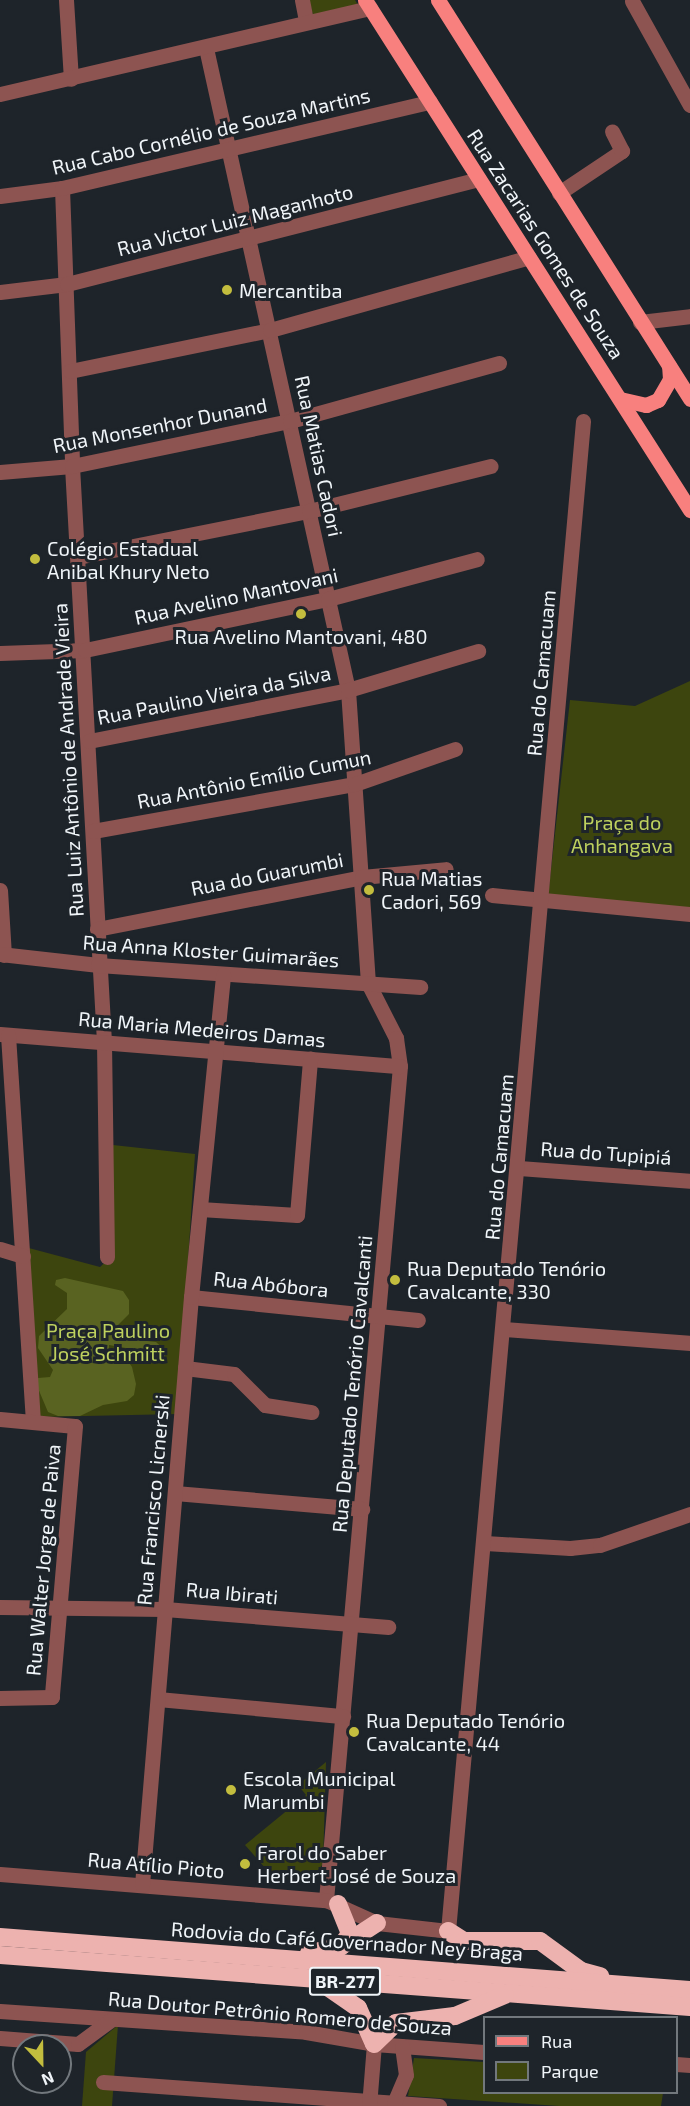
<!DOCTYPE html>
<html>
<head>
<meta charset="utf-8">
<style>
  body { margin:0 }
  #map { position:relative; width:690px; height:2106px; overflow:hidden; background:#1e242a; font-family:"Exo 2",sans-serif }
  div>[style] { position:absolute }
  .green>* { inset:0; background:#3d450e }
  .forest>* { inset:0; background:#596321 }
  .minor>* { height:15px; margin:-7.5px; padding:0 7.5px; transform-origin:7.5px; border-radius:7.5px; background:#8d5451 }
  .major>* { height:15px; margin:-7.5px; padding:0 7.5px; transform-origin:7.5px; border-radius:7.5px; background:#f8807e }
  .highway>* { height:18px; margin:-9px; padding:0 9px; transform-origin:9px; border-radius:9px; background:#edb2af }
  .dots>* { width:16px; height:16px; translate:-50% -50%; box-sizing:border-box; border:3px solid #1e242a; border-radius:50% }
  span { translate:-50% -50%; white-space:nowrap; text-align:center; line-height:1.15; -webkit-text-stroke:6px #1e242a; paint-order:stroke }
  .shield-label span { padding:2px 4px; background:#1e242a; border:2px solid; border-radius:4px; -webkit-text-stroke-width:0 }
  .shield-label { font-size:18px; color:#f0f5f9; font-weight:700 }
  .street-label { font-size:20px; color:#f0f5f9 }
  .poi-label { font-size:20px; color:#f0f5f9 }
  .left { translate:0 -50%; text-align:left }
  .park-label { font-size:20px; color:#bed15e }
  .legend { position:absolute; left:483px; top:2016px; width:195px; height:78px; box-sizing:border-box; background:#1e242a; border:2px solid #72787d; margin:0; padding:8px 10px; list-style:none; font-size:18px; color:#f0f5f9 }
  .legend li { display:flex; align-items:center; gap:12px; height:30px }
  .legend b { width:30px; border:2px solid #72787d }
  .north { position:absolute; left:12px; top:2034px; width:60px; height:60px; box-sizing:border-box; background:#1e242a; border:2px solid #72787d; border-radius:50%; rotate:158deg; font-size:16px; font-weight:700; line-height:24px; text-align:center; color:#f0f5f9 }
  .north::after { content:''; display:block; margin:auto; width:21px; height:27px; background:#c3bd3e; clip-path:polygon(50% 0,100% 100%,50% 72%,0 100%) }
</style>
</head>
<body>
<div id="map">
  <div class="green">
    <div style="clip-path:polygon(309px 0,355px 0,358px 5px,313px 15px)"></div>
    <div style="clip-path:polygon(690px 681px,690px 910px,548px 896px,570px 700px,635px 706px)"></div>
    <div style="clip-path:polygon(113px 1145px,195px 1154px,178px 1414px,39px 1417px,25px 1247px,100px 1267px,112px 1256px)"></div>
    <div style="clip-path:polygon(326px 1762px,323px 1864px,310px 1880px,273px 1877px,245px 1845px,306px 1795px,298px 1785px)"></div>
    <div style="clip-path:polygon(118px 2025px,112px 2106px,82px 2106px,86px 2052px)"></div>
    <div style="clip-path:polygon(414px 2058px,484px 2062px,484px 2092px,663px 2093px,661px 2106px,559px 2106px,408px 2096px)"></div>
  </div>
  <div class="forest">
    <div style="clip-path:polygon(65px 1278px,123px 1291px,129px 1300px,129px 1314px,116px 1327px,117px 1333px,121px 1338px,156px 1342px,167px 1352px,163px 1359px,152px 1363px,137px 1350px,109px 1345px,109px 1354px,128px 1361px,132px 1367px,136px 1384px,134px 1395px,127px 1401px,103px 1405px,80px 1416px,58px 1416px,48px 1412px,37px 1386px,38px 1378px,50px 1377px,53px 1370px,38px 1348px,39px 1336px,67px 1309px,67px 1293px,55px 1285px,56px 1280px)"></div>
  </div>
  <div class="minor">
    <div style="left:66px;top:0;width:79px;rotate:86.4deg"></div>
    <div style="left:302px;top:0;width:20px;rotate:79deg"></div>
    <div style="left:632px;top:1px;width:119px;rotate:60.9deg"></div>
    <div style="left:206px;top:48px;width:658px;rotate:77.53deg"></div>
    <div style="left:348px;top:690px;width:294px;rotate:86.1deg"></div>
    <div style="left:368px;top:983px;width:62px;rotate:63deg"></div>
    <div style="left:396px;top:1038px;width:28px;rotate:82deg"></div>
    <div style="left:400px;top:1066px;width:837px;rotate:95.07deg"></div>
    <div style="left:0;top:94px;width:380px;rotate:-13.1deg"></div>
    <div style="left:62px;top:188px;width:278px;rotate:87.9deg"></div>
    <div style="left:72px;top:466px;width:577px;rotate:86.82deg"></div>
    <div style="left:104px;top:1042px;width:215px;rotate:89.2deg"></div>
    <div style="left:559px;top:193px;width:76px;rotate:-33.7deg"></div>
    <div style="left:622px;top:151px;width:22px;rotate:-117deg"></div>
    <div style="left:0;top:196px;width:63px;rotate:-7.4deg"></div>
    <div style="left:62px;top:188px;width:378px;rotate:-13.2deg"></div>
    <div style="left:0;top:292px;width:67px;rotate:-6.8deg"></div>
    <div style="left:67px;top:284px;width:425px;rotate:-14.3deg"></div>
    <div style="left:640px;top:322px;width:50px;rotate:-6.8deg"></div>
    <div style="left:70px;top:371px;width:204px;rotate:-11.6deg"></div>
    <div style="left:270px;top:330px;width:269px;rotate:-15.7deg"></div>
    <div style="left:0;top:472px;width:72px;rotate:-4.8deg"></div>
    <div style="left:72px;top:466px;width:223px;rotate:-11.7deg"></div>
    <div style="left:290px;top:421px;width:217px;rotate:-15.5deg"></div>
    <div style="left:78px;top:557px;width:236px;rotate:-11.3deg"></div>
    <div style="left:309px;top:511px;width:187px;rotate:-13.9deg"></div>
    <div style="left:0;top:653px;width:85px;rotate:-2deg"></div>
    <div style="left:85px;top:650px;width:248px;rotate:-11.9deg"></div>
    <div style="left:328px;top:599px;width:154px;rotate:-15deg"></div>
    <div style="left:89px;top:741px;width:264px;rotate:-11.1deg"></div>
    <div style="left:348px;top:690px;width:136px;rotate:-16.7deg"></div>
    <div style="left:93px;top:831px;width:266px;rotate:-10.2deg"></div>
    <div style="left:355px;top:784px;width:106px;rotate:-19.3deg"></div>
    <div style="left:0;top:890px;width:65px;rotate:86.5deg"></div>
    <div style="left:492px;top:895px;width:199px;rotate:5.5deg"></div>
    <div style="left:97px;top:929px;width:270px;rotate:-11.1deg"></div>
    <div style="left:362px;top:877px;width:84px;rotate:-5.4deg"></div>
    <div style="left:0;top:954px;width:99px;rotate:6.4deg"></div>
    <div style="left:98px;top:965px;width:323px;rotate:3.9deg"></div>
    <div style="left:0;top:1034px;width:401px;rotate:4.6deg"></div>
    <div style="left:8px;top:1035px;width:387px;rotate:86.3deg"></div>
    <div style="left:519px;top:1168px;width:171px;rotate:4.3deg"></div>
    <div style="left:200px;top:1209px;width:97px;rotate:3.5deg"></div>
    <div style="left:297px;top:1215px;width:157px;rotate:-85.2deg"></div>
    <div style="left:0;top:1249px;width:24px;rotate:17deg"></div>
    <div style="left:191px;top:1297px;width:228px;rotate:5.8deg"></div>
    <div style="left:505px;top:1329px;width:186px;rotate:4.3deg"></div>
    <div style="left:185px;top:1368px;width:49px;rotate:7deg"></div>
    <div style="left:234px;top:1374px;width:44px;rotate:45deg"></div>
    <div style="left:265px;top:1405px;width:47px;rotate:8.7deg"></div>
    <div style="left:0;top:1419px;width:75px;rotate:5.3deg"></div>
    <div style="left:75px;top:1426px;width:272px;rotate:94.9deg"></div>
    <div style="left:52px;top:1697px;width:52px;rotate:178.9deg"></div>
    <div style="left:175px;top:1493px;width:188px;rotate:4.9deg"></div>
    <div style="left:485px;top:1543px;width:85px;rotate:3.4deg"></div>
    <div style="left:570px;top:1548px;width:30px;rotate:-6deg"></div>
    <div style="left:600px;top:1545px;width:95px;rotate:-19deg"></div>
    <div style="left:0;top:1607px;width:165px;rotate:0.7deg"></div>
    <div style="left:165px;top:1609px;width:224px;rotate:4.6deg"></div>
    <div style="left:158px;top:1699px;width:186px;rotate:5.3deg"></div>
    <div style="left:0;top:1874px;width:327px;rotate:4.6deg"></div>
    <div style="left:326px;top:1900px;width:56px;rotate:24.3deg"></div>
    <div style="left:377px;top:1923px;width:71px;rotate:6.4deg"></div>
    <div style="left:448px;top:1931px;width:1516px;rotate:-84.89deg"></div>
    <div style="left:142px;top:1885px;width:590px;rotate:-85.24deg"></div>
    <div style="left:191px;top:1297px;width:324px;rotate:-84.3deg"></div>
    <div style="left:0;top:2011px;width:307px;rotate:3.9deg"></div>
    <div style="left:306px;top:2032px;width:69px;rotate:10deg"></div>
    <div style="left:374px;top:2044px;width:110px;rotate:4.2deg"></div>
    <div style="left:0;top:2038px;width:78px;rotate:4.4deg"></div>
    <div style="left:78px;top:2044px;width:42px;rotate:-36.3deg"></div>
    <div style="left:676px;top:2064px;width:14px;rotate:4deg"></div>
    <div style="left:103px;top:2082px;width:337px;rotate:4.1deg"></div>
    <div style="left:394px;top:2103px;width:30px;rotate:-67deg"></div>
    <div style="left:406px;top:2075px;width:29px;rotate:-98deg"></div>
    <div style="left:369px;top:2106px;width:62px;rotate:-85.4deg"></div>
  </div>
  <div class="major">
    <div style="left:365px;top:0;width:605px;rotate:57.49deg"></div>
    <div style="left:438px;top:0;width:472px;rotate:57.7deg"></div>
    <div style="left:620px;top:399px;width:27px;rotate:13deg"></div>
    <div style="left:646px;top:405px;width:13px;rotate:-23deg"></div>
    <div style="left:658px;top:400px;width:24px;rotate:-60deg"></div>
    <div style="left:670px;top:379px;width:13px;rotate:-94deg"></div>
  </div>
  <div class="highway">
    <div style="left:338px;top:1904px;width:32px;rotate:68deg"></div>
    <div style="left:350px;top:1934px;width:15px;rotate:127deg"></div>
    <div style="left:448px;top:1931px;width:19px;rotate:32deg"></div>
    <div style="left:464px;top:1941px;width:76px"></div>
    <div style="left:540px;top:1941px;width:51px;rotate:36.2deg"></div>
    <div style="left:581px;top:1971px;width:20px;rotate:15deg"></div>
    <div style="left:0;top:1937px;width:692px;rotate:4.39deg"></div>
    <div style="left:309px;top:1953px;width:32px;rotate:-11deg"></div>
    <div style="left:340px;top:1947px;width:44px;rotate:-33deg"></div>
    <div style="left:0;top:1955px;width:692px;rotate:4.31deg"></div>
    <div style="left:322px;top:1983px;width:44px;rotate:34.8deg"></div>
    <div style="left:358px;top:2008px;width:39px;rotate:66deg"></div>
    <div style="left:374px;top:2044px;width:30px;rotate:-44deg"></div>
    <div style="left:396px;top:2023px;width:59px;rotate:-6.8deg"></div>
    <div style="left:455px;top:2016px;width:54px;rotate:-22.8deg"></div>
  </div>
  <div class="dots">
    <div style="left:227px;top:290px;background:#c3bd3e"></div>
    <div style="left:35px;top:559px;background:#c3bd3e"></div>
    <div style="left:301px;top:614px;background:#c3bd3e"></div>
    <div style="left:369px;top:890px;background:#c3bd3e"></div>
    <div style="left:395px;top:1280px;background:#c3bd3e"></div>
    <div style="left:354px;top:1732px;background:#c3bd3e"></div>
    <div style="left:231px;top:1790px;background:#c3bd3e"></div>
    <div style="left:245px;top:1864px;background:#c3bd3e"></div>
  </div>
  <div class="shield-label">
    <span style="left:345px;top:1981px">BR-277</span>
  </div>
  <div class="street-label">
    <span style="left:211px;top:131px;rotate:-13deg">Rua Cabo Cornélio de Souza Martins</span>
    <span style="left:235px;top:220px;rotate:-14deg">Rua Victor Luiz Maganhoto</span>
    <span style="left:546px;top:244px;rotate:57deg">Rua Zacarias Gomes de Souza</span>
    <span style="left:160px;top:425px;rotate:-11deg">Rua Monsenhor Dunand</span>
    <span style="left:319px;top:456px;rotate:78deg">Rua Matias Cadori</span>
    <span style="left:236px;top:596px;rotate:-12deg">Rua Avelino Mantovani</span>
    <span style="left:541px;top:673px;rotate:-85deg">Rua do Camacuam</span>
    <span style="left:214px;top:695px;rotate:-11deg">Rua Paulino Vieira da Silva</span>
    <span style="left:68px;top:760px;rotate:-93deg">Rua Luiz Antônio de Andrade Vieira</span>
    <span style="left:254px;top:779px;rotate:-11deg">Rua Antônio Emílio Cumun</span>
    <span style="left:267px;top:874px;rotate:-11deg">Rua do Guarumbi</span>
    <span style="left:211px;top:951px;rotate:4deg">Rua Anna Kloster Guimarães</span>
    <span style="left:202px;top:1029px;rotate:5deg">Rua Maria Medeiros Damas</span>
    <span style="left:606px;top:1153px;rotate:4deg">Rua do Tupipiá</span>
    <span style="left:499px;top:1157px;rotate:-85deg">Rua do Camacuam</span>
    <span style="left:271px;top:1284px;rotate:6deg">Rua Abóbora</span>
    <span style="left:352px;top:1384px;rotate:-85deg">Rua Deputado Tenório Cavalcanti</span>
    <span style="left:153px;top:1500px;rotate:-85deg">Rua Francisco Licnerski</span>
    <span style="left:43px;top:1560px;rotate:-85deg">Rua Walter Jorge de Paiva</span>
    <span style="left:232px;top:1593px;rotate:5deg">Rua Ibirati</span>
    <span style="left:156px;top:1865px;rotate:5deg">Rua Atílio Pioto</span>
    <span style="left:347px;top:1941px;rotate:4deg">Rodovia do Café Governador Ney Braga</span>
    <span style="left:280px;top:2013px;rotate:5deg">Rua Doutor Petrônio Romero de Souza</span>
  </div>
  <div class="poi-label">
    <span class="left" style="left:239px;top:290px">Mercantiba</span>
    <span class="left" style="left:47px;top:560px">Colégio Estadual<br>Anibal Khury Neto</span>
    <span style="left:301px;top:636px">Rua Avelino Mantovani, 480</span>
    <span class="left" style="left:381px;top:890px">Rua Matias<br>Cadori, 569</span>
    <span class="left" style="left:407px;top:1280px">Rua Deputado Tenório<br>Cavalcante, 330</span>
    <span class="left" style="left:366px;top:1732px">Rua Deputado Tenório<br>Cavalcante, 44</span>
    <span class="left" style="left:243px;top:1790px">Escola Municipal<br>Marumbi</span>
    <span class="left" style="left:257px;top:1864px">Farol do Saber<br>Herbert José de Souza</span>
  </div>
  <div class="park-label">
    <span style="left:622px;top:834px">Praça do<br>Anhangava</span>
    <span style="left:108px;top:1342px">Praça Paulino<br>José Schmitt</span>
  </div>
  <ul class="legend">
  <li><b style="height:8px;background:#f8807e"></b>Rua</li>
  <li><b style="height:16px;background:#3d450e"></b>Parque</li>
  </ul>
  <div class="north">N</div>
</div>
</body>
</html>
